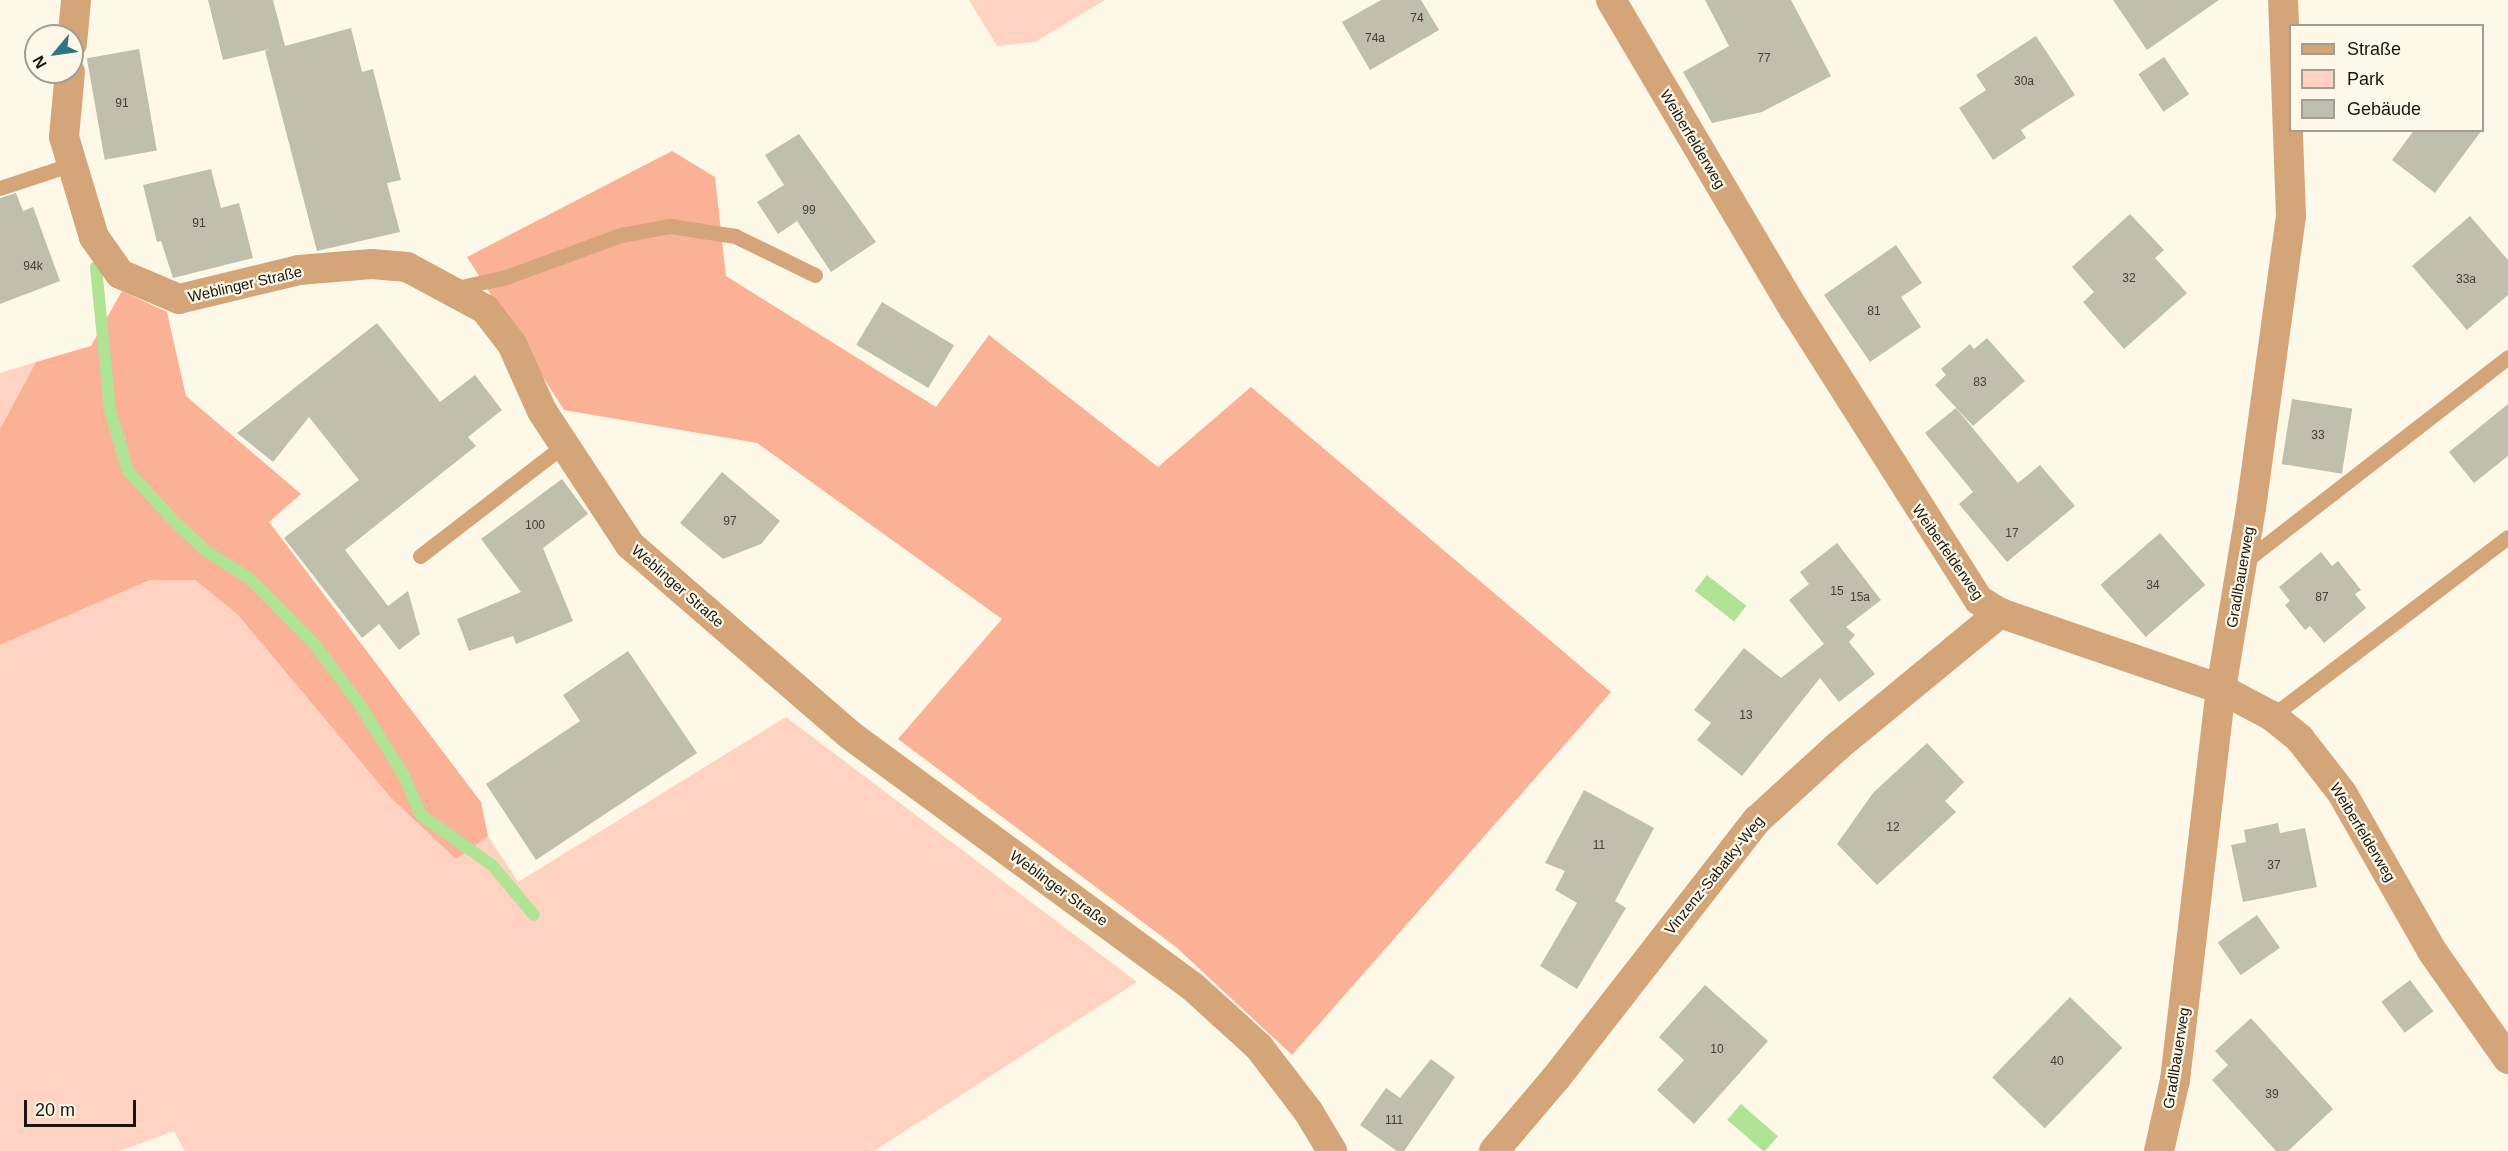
<!DOCTYPE html>
<html>
<head>
<meta charset="utf-8">
<style>
  body { margin:0 }
  #map { position:relative; width:2508px; height:1151px; overflow:hidden; background:#fef8e8; font-family:Helvetica,sans-serif }
  div>[style] { position:absolute }
  .green>* { inset:0; background:#ffd2c2 }
  .forest>* { inset:0; background:#fbb196 }
  .water>* { inset:0; background:#aee494; transform-origin:0 0 }
  .stream>* { height:12px; margin:-6px; padding:0 6px; transform-origin:6px; border-radius:6px; background:#aee494 }
  .building>* { inset:0; background:#bec0ad; transform-origin:0 0 }
  .lane>* { height:15px; margin:-7.5px; padding:0 7.5px; transform-origin:7.5px; border-radius:7.5px; background:#d4a579 }
  .street>* { height:30px; margin:-15px; padding:0 15px; transform-origin:15px; border-radius:15px; background:#d4a579 }
  span { translate:-50% -50%; white-space:nowrap; text-align:center; line-height:1.15; -webkit-text-stroke:4.5px #fef8e8; paint-order:stroke }
  .number-label { font-size:12px; color:#424037 }
  .number-label span { -webkit-text-stroke-width:0 }
  .street-label { font-size:15px; color:#191610 }
  .legend { position:absolute; left:2289px; top:24px; width:195px; height:108px; box-sizing:border-box; background:#fef8e8; border:2px solid #a29e92; margin:0; padding:8px 10px; list-style:none; font-size:18px; color:#191610 }
  .legend li { display:flex; align-items:center; gap:12px; height:30px }
  .legend b { width:30px; border:2px solid #a29e92 }
  .north { position:absolute; left:24px; top:24px; width:60px; height:60px; box-sizing:border-box; background:#fef8e8; border:2px solid #a29e92; border-radius:50%; rotate:241deg; font-size:16px; font-weight:700; line-height:24px; text-align:center; color:#191610 }
  .north::after { content:''; display:block; margin:auto; width:21px; height:27px; background:#2e767f; clip-path:polygon(50% 0,100% 100%,50% 72%,0 100%) }
  .scale { position:absolute; left:24px; top:1100px; width:112px; height:27px; box-sizing:border-box; border:3px solid #191610; border-top:0; padding-left:8px; font-size:18px; line-height:21px; white-space:nowrap; color:#191610; -webkit-text-stroke:4px #fef8e8; paint-order:stroke }
</style>
</head>
<body>
<div id="map">
  <div class="green">
    <div style="clip-path:polygon(969px 0,1105px 0,1035px 42px,997px 46px)"></div>
    <div style="clip-path:polygon(36px 362px,0 429px,0 373px)"></div>
    <div style="clip-path:polygon(150px 580px,195px 580px,237px 614px,391px 798px,456px 858px,488px 836px,518px 882px,786px 717px,1137px 982px,874px 1151px,185px 1151px,174px 1131px,120px 1151px,0 1151px,0 645px)"></div>
  </div>
  <div class="forest">
    <div style="clip-path:polygon(672px 151px,715px 177px,726px 276px,936px 407px,989px 335px,1158px 467px,1251px 387px,1611px 692px,1292px 1055px,1176px 947px,898px 739px,1002px 619px,757px 443px,564px 410px,467px 257px)"></div>
    <div style="clip-path:polygon(122px 291px,167px 312px,186px 396px,301px 494px,269px 522px,481px 802px,488px 836px,456px 859px,391px 798px,237px 614px,195px 580px,150px 580px,0 645px,0 429px,36px 362px,91px 346px)"></div>
  </div>
  <div class="water">
    <div style="left:1707px;top:575px;width:50px;height:20px;rotate:38deg"></div>
    <div style="left:1741px;top:1104px;width:49px;height:21px;rotate:41deg"></div>
  </div>
  <div class="stream">
    <div style="left:96px;top:267px;width:144px;rotate:84.4deg"></div>
    <div style="left:110px;top:410px;width:64px;rotate:73.6deg"></div>
    <div style="left:128px;top:471px;width:68px;rotate:47.4deg"></div>
    <div style="left:174px;top:521px;width:44px;rotate:43.2deg"></div>
    <div style="left:206px;top:551px;width:51px;rotate:32.1deg"></div>
    <div style="left:249px;top:578px;width:94px;rotate:45.4deg"></div>
    <div style="left:315px;top:645px;width:75px;rotate:53.1deg"></div>
    <div style="left:360px;top:705px;width:84px;rotate:58.2deg"></div>
    <div style="left:404px;top:776px;width:43px;rotate:66.4deg"></div>
    <div style="left:421px;top:815px;width:87px;rotate:35.2deg"></div>
    <div style="left:492px;top:865px;width:65px;rotate:50deg"></div>
  </div>
  <div class="building">
    <div style="clip-path:polygon(208px 0,273px 0,285px 46px,351px 28px,362px 72px,373px 69px,401px 180px,387px 183px,400px 232px,317px 251px,265px 51px,270px 49px,223px 60px)"></div>
    <div style="clip-path:polygon(1381px 0,1421px 0,1439px 30px,1370px 70px,1342px 22px)"></div>
    <div style="clip-path:polygon(1705px 0,1791px 0,1831px 76px,1762px 112px,1712px 123px,1683px 72px,1729px 46px)"></div>
    <div style="clip-path:polygon(2113px 0,2219px 0,2147px 50px)"></div>
    <div style="clip-path:polygon(2036px 36px,2075px 95px,2021px 130px,2026px 138px,1993px 160px,1959px 108px,1986px 90px,1976px 75px)"></div>
    <div style="left:139px;top:49px;width:103px;height:53px;rotate:80deg"></div>
    <div style="left:2164px;top:57px;width:45px;height:31px;rotate:56deg"></div>
    <div style="clip-path:polygon(2414px 130px,2482px 130px,2435px 193px,2392px 160px)"></div>
    <div style="clip-path:polygon(799px 134px,876px 242px,831px 272px,797px 221px,778px 234px,757px 202px,784px 185px,765px 155px)"></div>
    <div style="clip-path:polygon(211px 169px,221px 208px,239px 203px,253px 258px,173px 278px,161px 241px,157px 242px,143px 185px)"></div>
    <div style="clip-path:polygon(16px 193px,23px 211px,33px 207px,60px 281px,0 304px,0 198px)"></div>
    <div style="clip-path:polygon(2130px 214px,2164px 250px,2155px 258px,2187px 293px,2124px 349px,2083px 302px,2094px 292px,2072px 267px)"></div>
    <div style="clip-path:polygon(2470px 216px,2508px 260px,2508px 295px,2467px 330px,2412px 266px)"></div>
    <div style="clip-path:polygon(1896px 245px,1922px 283px,1901px 297px,1921px 327px,1870px 362px,1824px 295px)"></div>
    <div style="left:882px;top:302px;width:84px;height:50px;rotate:31deg"></div>
    <div style="clip-path:polygon(377px 323px,440px 402px,475px 375px,502px 410px,468px 437px,476px 446px,345px 550px,388px 606px,408px 591px,420px 634px,399px 650px,379px 624px,362px 638px,284px 538px,359px 480px,309px 417px,273px 462px,237px 433px)"></div>
    <div style="clip-path:polygon(1987px 338px,2025px 381px,1973px 426px,1935px 385px,1946px 375px,1941px 369px,1970px 344px,1974px 349px)"></div>
    <div style="left:2292px;top:399px;width:61px;height:66px;rotate:9deg"></div>
    <div style="clip-path:polygon(2508px 404px,2508px 456px,2474px 483px,2449px 452px)"></div>
    <div style="clip-path:polygon(1956px 408px,2018px 483px,2040px 465px,2075px 506px,2007px 562px,1959px 504px,1973px 492px,1925px 433px)"></div>
    <div style="clip-path:polygon(722px 472px,780px 521px,761px 544px,723px 559px,680px 523px)"></div>
    <div style="clip-path:polygon(562px 479px,588px 514px,543px 548px,573px 621px,516px 644px,513px 636px,469px 651px,457px 619px,521px 592px,481px 539px)"></div>
    <div style="left:2160px;top:533px;width:69px;height:79px;rotate:49deg"></div>
    <div style="clip-path:polygon(1837px 543px,1881px 600px,1846px 627px,1855px 635px,1849px 642px,1875px 674px,1839px 702px,1820px 678px,1742px 776px,1697px 740px,1711px 723px,1694px 710px,1744px 648px,1781px 678px,1824px 644px,1789px 600px,1809px 584px,1800px 572px)"></div>
    <div style="clip-path:polygon(2321px 552px,2332px 566px,2338px 561px,2361px 590px,2355px 594px,2366px 608px,2324px 643px,2310px 626px,2305px 630px,2285px 605px,2290px 601px,2279px 587px)"></div>
    <div style="clip-path:polygon(628px 651px,697px 753px,536px 860px,486px 784px,580px 721px,563px 695px)"></div>
    <div style="clip-path:polygon(1927px 743px,1964px 782px,1945px 801px,1956px 812px,1877px 885px,1837px 844px,1873px 793px)"></div>
    <div style="clip-path:polygon(1584px 790px,1654px 828px,1615px 901px,1626px 908px,1577px 989px,1540px 966px,1577px 903px,1555px 890px,1565px 871px,1545px 863px)"></div>
    <div style="clip-path:polygon(2278px 823px,2280px 833px,2305px 828px,2317px 887px,2243px 902px,2231px 845px,2246px 842px,2244px 830px)"></div>
    <div style="left:2257px;top:915px;width:40px;height:48px;rotate:55deg"></div>
    <div style="left:2410px;top:980px;width:39px;height:36px;rotate:53deg"></div>
    <div style="clip-path:polygon(1705px 985px,1768px 1041px,1694px 1124px,1657px 1090px,1684px 1060px,1659px 1037px)"></div>
    <div style="left:2070px;top:997px;width:73px;height:112px;rotate:44deg"></div>
    <div style="clip-path:polygon(2251px 1018px,2333px 1109px,2288px 1151px,2276px 1151px,2212px 1080px,2228px 1065px,2215px 1051px)"></div>
    <div style="clip-path:polygon(1431px 1059px,1455px 1077px,1404px 1151px,1397px 1151px,1360px 1125px,1386px 1088px,1400px 1098px)"></div>
  </div>
  <div class="lane">
    <div style="left:0;top:188px;width:76px;rotate:-18.4deg"></div>
    <div style="left:452px;top:289px;width:55px;rotate:-12.5deg"></div>
    <div style="left:506px;top:277px;width:122px;rotate:-20.1deg"></div>
    <div style="left:621px;top:235px;width:50px;rotate:-10.4deg"></div>
    <div style="left:670px;top:226px;width:66px;rotate:8.7deg"></div>
    <div style="left:735px;top:236px;width:89px;rotate:26deg"></div>
    <div style="left:420px;top:556px;width:182px;rotate:-37.6deg"></div>
    <div style="left:2244px;top:562px;width:334px;rotate:-37.8deg"></div>
    <div style="left:2272px;top:716px;width:296px;rotate:-37.2deg"></div>
  </div>
  <div class="street">
    <div style="left:1611px;top:0;width:359px;rotate:59.4deg"></div>
    <div style="left:1794px;top:309px;width:345px;rotate:57.6deg"></div>
    <div style="left:1979px;top:600px;width:25px;rotate:32deg"></div>
    <div style="left:2000px;top:613px;width:234px;rotate:19deg"></div>
    <div style="left:2221px;top:689px;width:58px;rotate:27.9deg"></div>
    <div style="left:2272px;top:716px;width:36px;rotate:39deg"></div>
    <div style="left:2300px;top:739px;width:68px;rotate:52.1deg"></div>
    <div style="left:2342px;top:793px;width:182px;rotate:60.3deg"></div>
    <div style="left:2432px;top:951px;width:132px;rotate:54.9deg"></div>
    <div style="left:72px;top:44px;width:44px;rotate:-84.8deg"></div>
    <div style="left:70px;top:72px;width:65px;rotate:95.3deg"></div>
    <div style="left:64px;top:137px;width:104px;rotate:73.3deg"></div>
    <div style="left:94px;top:237px;width:45px;rotate:54.9deg"></div>
    <div style="left:120px;top:274px;width:64px;rotate:23deg"></div>
    <div style="left:179px;top:299px;width:123px;rotate:-13.6deg"></div>
    <div style="left:299px;top:270px;width:73px;rotate:-4.7deg"></div>
    <div style="left:372px;top:264px;width:35px;rotate:5deg"></div>
    <div style="left:407px;top:267px;width:89px;rotate:28.3deg"></div>
    <div style="left:485px;top:309px;width:44px;rotate:52.4deg"></div>
    <div style="left:512px;top:344px;width:73px;rotate:65.9deg"></div>
    <div style="left:542px;top:411px;width:160px;rotate:56.7deg"></div>
    <div style="left:630px;top:545px;width:291px;rotate:40.8deg"></div>
    <div style="left:850px;top:735px;width:424px;rotate:36.3deg"></div>
    <div style="left:1192px;top:986px;width:91px;rotate:42.3deg"></div>
    <div style="left:1259px;top:1047px;width:81px;rotate:52.6deg"></div>
    <div style="left:1308px;top:1111px;width:47px;rotate:59deg"></div>
    <div style="left:1494px;top:1151px;width:96px;rotate:-49.7deg"></div>
    <div style="left:1556px;top:1078px;width:327px;rotate:-52.1deg"></div>
    <div style="left:1757px;top:820px;width:110px;rotate:-42.4deg"></div>
    <div style="left:1838px;top:746px;width:210px;rotate:-39.4deg"></div>
    <div style="left:2159px;top:1151px;width:73px;rotate:-77.3deg"></div>
    <div style="left:2175px;top:1080px;width:394px;rotate:-83.3deg"></div>
    <div style="left:2221px;top:689px;width:183px;rotate:-80.6deg"></div>
    <div style="left:2251px;top:508px;width:295px;rotate:-82.2deg"></div>
    <div style="left:2291px;top:216px;width:216px;rotate:-92.1deg"></div>
  </div>
  <div class="number-label">
    <span style="left:1417px;top:19px">74</span>
    <span style="left:1375px;top:39px">74a</span>
    <span style="left:1764px;top:59px">77</span>
    <span style="left:2024px;top:82px">30a</span>
    <span style="left:122px;top:104px">91</span>
    <span style="left:809px;top:211px">99</span>
    <span style="left:199px;top:224px">91</span>
    <span style="left:33px;top:267px">94k</span>
    <span style="left:2129px;top:279px">32</span>
    <span style="left:2466px;top:280px">33a</span>
    <span style="left:1874px;top:312px">81</span>
    <span style="left:1980px;top:383px">83</span>
    <span style="left:2318px;top:436px">33</span>
    <span style="left:730px;top:522px">97</span>
    <span style="left:535px;top:526px">100</span>
    <span style="left:2012px;top:534px">17</span>
    <span style="left:2153px;top:586px">34</span>
    <span style="left:1837px;top:592px">15</span>
    <span style="left:1860px;top:598px">15a</span>
    <span style="left:2322px;top:598px">87</span>
    <span style="left:1746px;top:716px">13</span>
    <span style="left:1893px;top:828px">12</span>
    <span style="left:1599px;top:846px">11</span>
    <span style="left:2274px;top:866px">37</span>
    <span style="left:1717px;top:1050px">10</span>
    <span style="left:2057px;top:1062px">40</span>
    <span style="left:2272px;top:1095px">39</span>
    <span style="left:1394px;top:1121px">111</span>
  </div>
  <div class="street-label">
    <span style="left:1693px;top:139px;rotate:59deg">Weiberfelderweg</span>
    <span style="left:245px;top:284px;rotate:-13deg">Weblinger Straße</span>
    <span style="left:1948px;top:552px;rotate:55deg">Weiberfelderweg</span>
    <span style="left:2240px;top:577px;rotate:-80deg">Gradlbauerweg</span>
    <span style="left:678px;top:586px;rotate:41deg">Weblinger Straße</span>
    <span style="left:2363px;top:832px;rotate:59deg">Weiberfelderweg</span>
    <span style="left:1714px;top:875px;rotate:-51deg">Vinzenz-Sabatky-Weg</span>
    <span style="left:1059px;top:888px;rotate:36deg">Weblinger Straße</span>
    <span style="left:2176px;top:1058px;rotate:-81deg">Gradlbauerweg</span>
  </div>
  <ul class="legend">
  <li><b style="height:8px;background:#d4a579"></b>Straße</li>
  <li><b style="height:16px;background:#ffd2c2"></b>Park</li>
  <li><b style="height:16px;background:#bec0ad"></b>Gebäude</li>
  </ul>
  <div class="north">N</div>
  <div class="scale">20 m</div>
</div>
</body>
</html>
